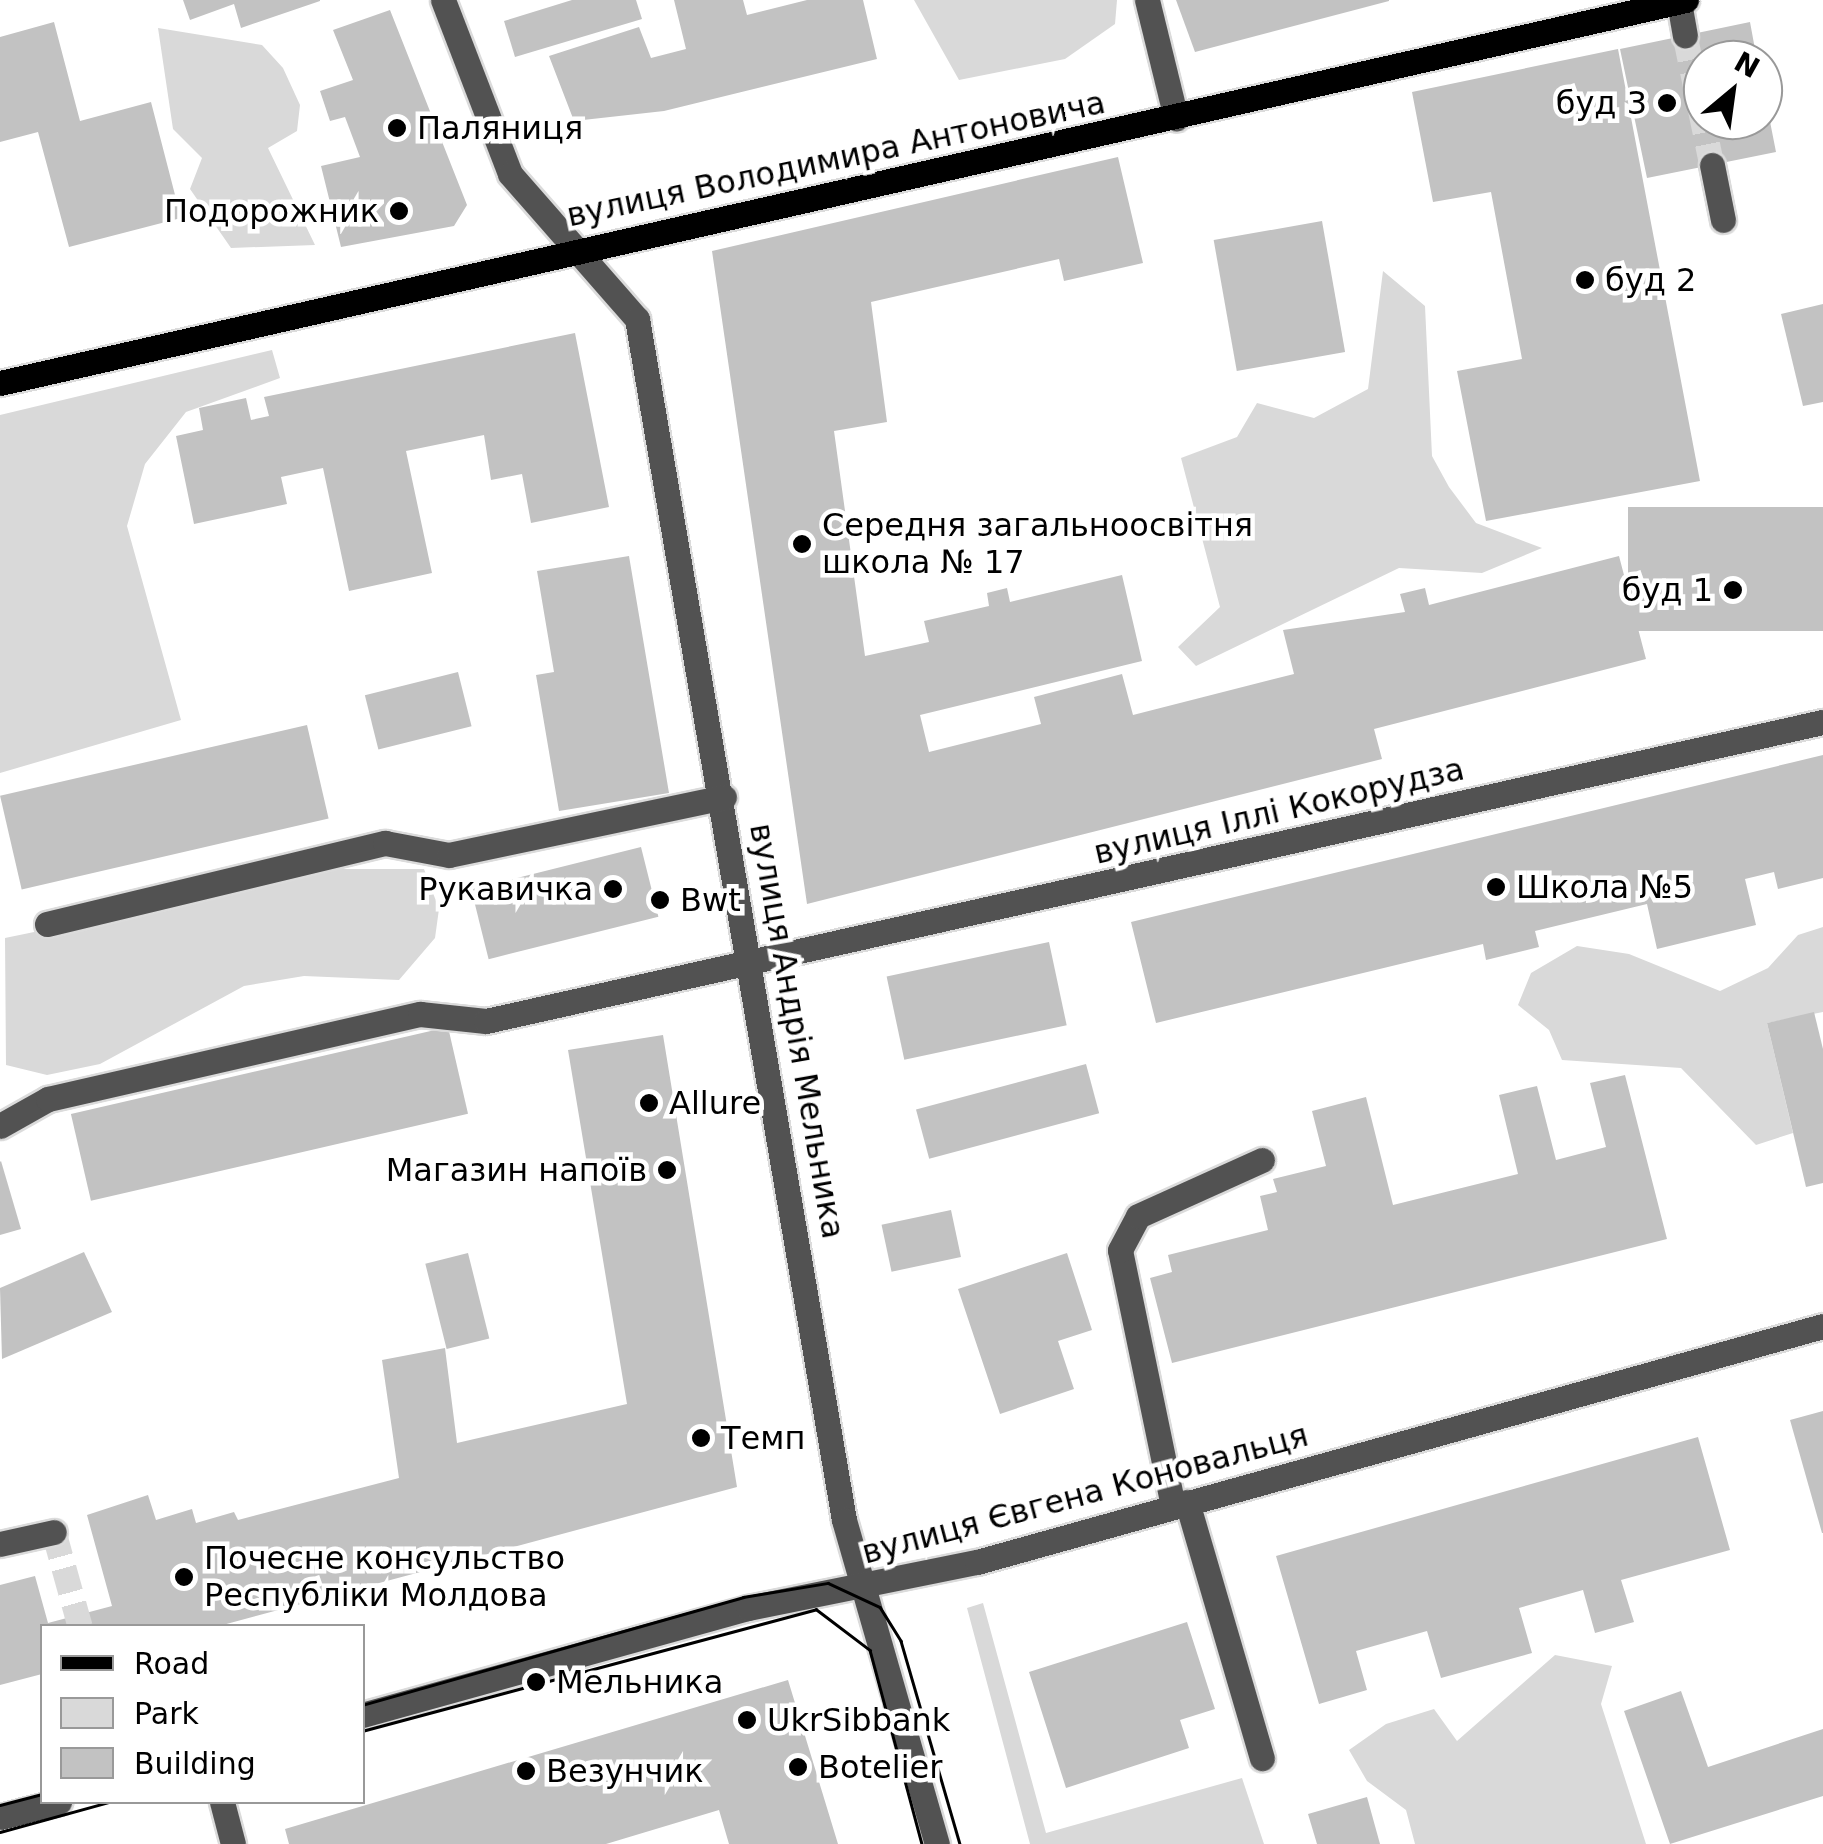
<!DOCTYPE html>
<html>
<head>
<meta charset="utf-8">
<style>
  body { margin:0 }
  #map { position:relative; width:1823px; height:1844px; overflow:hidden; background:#fff; font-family:"DejaVu Sans",sans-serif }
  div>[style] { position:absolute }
  .green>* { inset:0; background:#d9d9d9 }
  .building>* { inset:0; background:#c2c2c2; transform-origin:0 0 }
  .minor-tunnel>* { height:25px; margin-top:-12.5px; transform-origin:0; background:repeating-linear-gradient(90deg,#d9d9d9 0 25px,transparent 0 37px) }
  .roads { filter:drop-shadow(2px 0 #dbdbdb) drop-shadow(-2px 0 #dbdbdb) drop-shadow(0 2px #dbdbdb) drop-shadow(0 -2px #dbdbdb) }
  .minor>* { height:25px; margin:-12.5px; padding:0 12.5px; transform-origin:12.5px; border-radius:12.5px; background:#525252 }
  .major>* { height:25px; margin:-12.5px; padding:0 12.5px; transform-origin:12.5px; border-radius:12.5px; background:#000 }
  .tram>* { height:2.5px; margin:-1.25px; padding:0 1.25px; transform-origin:1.25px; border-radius:1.25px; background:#000 }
  .dots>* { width:28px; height:28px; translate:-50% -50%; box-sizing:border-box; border:5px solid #fff; border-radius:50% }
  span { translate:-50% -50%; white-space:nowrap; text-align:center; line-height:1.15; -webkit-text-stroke:9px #fff; paint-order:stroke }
  .poi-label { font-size:32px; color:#000 }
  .right { translate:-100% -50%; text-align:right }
  .left { translate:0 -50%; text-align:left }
  .street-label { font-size:32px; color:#000 }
  .legend { position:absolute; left:40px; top:1624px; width:325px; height:180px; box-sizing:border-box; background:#fff; border:2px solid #999; margin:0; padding:12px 18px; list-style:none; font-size:30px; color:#000 }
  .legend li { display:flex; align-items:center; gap:20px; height:50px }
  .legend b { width:50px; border:2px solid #999 }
  .north { position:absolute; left:1683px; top:40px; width:100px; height:100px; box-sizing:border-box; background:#fff; border:2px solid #999; border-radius:50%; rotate:29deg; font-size:28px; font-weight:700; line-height:40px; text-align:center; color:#000 }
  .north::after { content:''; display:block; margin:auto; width:35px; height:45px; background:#000; clip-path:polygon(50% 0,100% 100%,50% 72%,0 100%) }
</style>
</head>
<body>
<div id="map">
  <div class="green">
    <div style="clip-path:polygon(914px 0,1117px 0,1115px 24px,1065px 59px,959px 80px)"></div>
    <div style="clip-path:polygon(158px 28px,262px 45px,283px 68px,300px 105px,297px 131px,268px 148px,315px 245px,231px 248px,190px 189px,202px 158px,173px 129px)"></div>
    <div style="clip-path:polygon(1383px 271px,1425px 306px,1432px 456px,1449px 487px,1476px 523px,1542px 548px,1482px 573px,1399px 568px,1196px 666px,1178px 647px,1220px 607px,1181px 458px,1237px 437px,1257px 403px,1314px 418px,1368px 389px)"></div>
    <div style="clip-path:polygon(272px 350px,280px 378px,186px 412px,145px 464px,127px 526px,181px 720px,0 773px,0 415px)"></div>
    <div style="clip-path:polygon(339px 869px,424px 869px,439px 909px,435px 938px,399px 980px,304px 976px,244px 986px,100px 1064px,47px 1075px,6px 1065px,5px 938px)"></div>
    <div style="clip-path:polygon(1823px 927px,1823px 1012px,1767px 1023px,1793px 1133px,1756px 1145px,1681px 1068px,1562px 1060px,1549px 1030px,1518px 1005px,1531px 973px,1577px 946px,1629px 954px,1720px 991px,1768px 968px,1798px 935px)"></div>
    <div style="clip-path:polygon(983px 1603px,1046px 1833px,1242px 1778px,1264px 1844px,1030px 1844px,967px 1608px)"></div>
    <div style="clip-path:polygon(1555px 1655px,1612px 1666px,1601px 1704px,1646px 1844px,1415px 1844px,1406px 1810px,1367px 1781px,1349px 1750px,1386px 1724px,1434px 1709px,1457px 1741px)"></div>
  </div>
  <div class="building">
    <div style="clip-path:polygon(183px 0,320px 0,320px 1px,241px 28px,234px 4px,190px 20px)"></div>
    <div style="clip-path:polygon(572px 0,636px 0,642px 19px,515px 57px,504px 21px)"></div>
    <div style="clip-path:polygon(674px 0,743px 0,747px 15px,807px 0,863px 0,877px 59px,664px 111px,574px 121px,549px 56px,639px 27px,651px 58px,686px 49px)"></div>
    <div style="clip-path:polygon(1176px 0,1389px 0,1389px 1px,1195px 52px)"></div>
    <div style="clip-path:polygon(390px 10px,467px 205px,454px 226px,341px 247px,321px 166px,360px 157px,345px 117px,330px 121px,320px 91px,353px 80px,333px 30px)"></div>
    <div style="clip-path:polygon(54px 22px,80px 121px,151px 102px,181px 218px,69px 247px,38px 132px,0 142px,0 37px)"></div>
    <div style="clip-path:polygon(1750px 22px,1757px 60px,1703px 60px,1703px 120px,1763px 120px,1765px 96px,1776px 152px,1647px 178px,1620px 49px)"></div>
    <div style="clip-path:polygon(1618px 49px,1700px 481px,1486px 521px,1457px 371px,1522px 359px,1491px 192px,1433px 202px,1412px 92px)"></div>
    <div style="clip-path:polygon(1118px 157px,1143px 263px,1064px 281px,1059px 259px,871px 302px,887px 422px,834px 431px,865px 656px,929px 642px,924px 621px,989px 606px,987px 593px,1007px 588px,1010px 602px,1122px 575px,1142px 661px,920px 715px,929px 752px,1041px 724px,1034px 697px,1122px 674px,1133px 715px,1294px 674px,1283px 630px,1405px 612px,1400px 594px,1425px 588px,1429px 605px,1619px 556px,1646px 659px,1374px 729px,1382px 759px,807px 904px,712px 251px)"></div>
    <div style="left:1322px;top:221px;width:133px;height:110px;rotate:80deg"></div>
    <div style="clip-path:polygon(1823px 304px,1823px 402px,1803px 406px,1781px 314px)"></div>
    <div style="clip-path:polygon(575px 333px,609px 507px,531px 523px,522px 474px,491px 480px,484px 435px,406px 451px,432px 573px,349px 591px,323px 468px,281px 477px,287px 504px,194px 524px,176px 436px,203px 430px,199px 408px,246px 398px,251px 420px,269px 416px,264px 397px)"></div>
    <div style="left:1823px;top:507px;width:124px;height:195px;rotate:90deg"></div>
    <div style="clip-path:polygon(629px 556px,669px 793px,559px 811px,536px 675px,554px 672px,537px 571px)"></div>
    <div style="left:458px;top:672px;width:56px;height:96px;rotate:76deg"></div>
    <div style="left:307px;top:725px;width:96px;height:315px;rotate:77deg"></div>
    <div style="clip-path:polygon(1823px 755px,1823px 878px,1778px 889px,1774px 872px,1745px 879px,1756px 925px,1657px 949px,1647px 904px,1535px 931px,1539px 947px,1486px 960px,1483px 944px,1156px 1023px,1131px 922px)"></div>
    <div style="left:641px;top:847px;width:72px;height:175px;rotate:76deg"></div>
    <div style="left:1049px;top:942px;width:85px;height:166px;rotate:78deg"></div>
    <div style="clip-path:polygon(1814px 1012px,1823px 1049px,1823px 1183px,1806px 1187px,1767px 1023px)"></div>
    <div style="left:448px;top:1027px;width:89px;height:387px;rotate:77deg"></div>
    <div style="clip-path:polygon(663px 1035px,737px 1487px,219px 1626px,42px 1626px,42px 1674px,0 1685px,0 1585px,35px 1576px,48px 1623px,112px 1606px,87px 1515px,148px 1495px,156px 1520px,192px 1509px,196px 1523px,234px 1512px,238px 1520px,399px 1478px,382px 1360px,445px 1348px,457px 1443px,627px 1404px,568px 1050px)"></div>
    <div style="left:1086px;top:1064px;width:51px;height:176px;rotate:75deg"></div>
    <div style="clip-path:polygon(1625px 1075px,1667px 1239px,1172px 1363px,1150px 1278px,1172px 1272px,1168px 1255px,1268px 1230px,1260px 1196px,1277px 1192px,1273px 1179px,1326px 1166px,1312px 1111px,1366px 1097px,1393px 1205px,1518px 1174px,1499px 1095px,1537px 1086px,1556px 1160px,1606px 1147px,1590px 1083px)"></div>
    <div style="clip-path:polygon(1px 1161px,21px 1229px,0 1235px,0 1162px)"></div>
    <div style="left:951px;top:1210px;width:48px;height:71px;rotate:78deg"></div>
    <div style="clip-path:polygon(84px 1252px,112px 1312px,2px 1359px,0 1288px)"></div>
    <div style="left:468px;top:1253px;width:88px;height:44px;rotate:76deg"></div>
    <div style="clip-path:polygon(1067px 1253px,1092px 1330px,1058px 1341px,1074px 1389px,1000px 1414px,958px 1289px)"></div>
    <div style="clip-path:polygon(1823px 1411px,1823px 1533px,1822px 1533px,1790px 1420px)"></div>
    <div style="clip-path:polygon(1698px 1437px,1730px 1550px,1621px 1580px,1634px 1622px,1595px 1633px,1583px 1590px,1519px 1608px,1532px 1653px,1441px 1678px,1427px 1631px,1356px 1651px,1367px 1690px,1319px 1704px,1276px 1556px)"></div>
    <div style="clip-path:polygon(1187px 1622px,1215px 1709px,1180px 1720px,1189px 1748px,1066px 1788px,1029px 1672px)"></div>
    <div style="clip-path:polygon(788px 1680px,838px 1844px,729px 1844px,719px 1810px,606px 1844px,289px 1844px,285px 1829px)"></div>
    <div style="clip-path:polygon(1681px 1691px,1708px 1767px,1823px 1729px,1823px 1796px,1670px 1844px,1624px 1711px)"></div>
    <div style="clip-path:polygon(1367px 1797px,1380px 1844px,1317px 1844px,1308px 1814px)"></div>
  </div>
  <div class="minor-tunnel">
    <div style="left:1685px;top:35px;width:133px;rotate:78.3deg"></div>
    <div style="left:54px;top:1532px;width:98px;rotate:74.5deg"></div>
  </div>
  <div class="roads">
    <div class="minor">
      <div style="left:443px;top:0;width:186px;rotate:68.9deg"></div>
      <div style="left:510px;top:174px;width:193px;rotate:48.8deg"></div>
      <div style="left:637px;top:319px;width:1219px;rotate:80.22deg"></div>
      <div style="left:844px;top:1520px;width:337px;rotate:74deg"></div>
      <div style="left:1147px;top:0;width:122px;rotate:76.2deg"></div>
      <div style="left:1679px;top:2px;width:34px;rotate:80deg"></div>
      <div style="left:1712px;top:165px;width:56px;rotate:78.7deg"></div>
      <div style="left:47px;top:924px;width:348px;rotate:-13.5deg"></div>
      <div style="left:385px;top:843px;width:65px;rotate:10.6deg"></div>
      <div style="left:449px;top:855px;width:281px;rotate:-11.9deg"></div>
      <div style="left:0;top:1126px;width:55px;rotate:-29.4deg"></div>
      <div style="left:48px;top:1099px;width:382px;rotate:-12.9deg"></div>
      <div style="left:420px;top:1014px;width:66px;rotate:6.1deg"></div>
      <div style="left:486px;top:1021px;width:1370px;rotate:-12.61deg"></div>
      <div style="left:1187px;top:1502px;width:267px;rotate:73.7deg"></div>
      <div style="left:1173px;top:1506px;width:261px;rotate:-101.7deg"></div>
      <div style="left:1120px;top:1250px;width:38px;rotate:-62deg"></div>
      <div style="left:1138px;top:1216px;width:136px;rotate:-24.3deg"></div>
      <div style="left:0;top:1544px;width:55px;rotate:-12.5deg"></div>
      <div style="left:362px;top:1715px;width:401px;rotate:-15.5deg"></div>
      <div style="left:748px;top:1608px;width:234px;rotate:-11.4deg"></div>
      <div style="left:977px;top:1562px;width:878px;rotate:-15.59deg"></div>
      <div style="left:222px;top:1802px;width:43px;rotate:75.3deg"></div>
      <div style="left:0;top:1817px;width:61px;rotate:-14.3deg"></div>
    </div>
    <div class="major">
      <div style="left:0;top:383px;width:1729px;rotate:-12.8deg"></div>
    </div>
  </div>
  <div class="tram">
    <div style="left:362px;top:1705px;width:396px;rotate:-15.8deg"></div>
    <div style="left:743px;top:1597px;width:86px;rotate:-9.4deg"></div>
    <div style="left:828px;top:1583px;width:57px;rotate:24.8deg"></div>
    <div style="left:880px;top:1607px;width:40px;rotate:58deg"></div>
    <div style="left:901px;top:1641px;width:211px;rotate:73.8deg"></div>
    <div style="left:362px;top:1731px;width:470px;rotate:-15deg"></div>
    <div style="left:816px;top:1609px;width:68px;rotate:37.2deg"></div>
    <div style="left:870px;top:1650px;width:201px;rotate:75deg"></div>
    <div style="left:0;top:1805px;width:43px;rotate:-14.7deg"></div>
    <div style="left:0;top:1832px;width:113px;rotate:-15.4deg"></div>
  </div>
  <div class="dots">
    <div style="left:1667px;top:103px;background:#000"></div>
    <div style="left:397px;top:128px;background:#000"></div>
    <div style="left:399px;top:211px;background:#000"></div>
    <div style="left:1585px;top:280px;background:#000"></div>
    <div style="left:802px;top:544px;background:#000"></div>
    <div style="left:1733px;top:590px;background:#000"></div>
    <div style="left:1496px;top:887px;background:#000"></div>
    <div style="left:613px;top:889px;background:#000"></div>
    <div style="left:660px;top:900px;background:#000"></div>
    <div style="left:649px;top:1103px;background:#000"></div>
    <div style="left:667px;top:1170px;background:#000"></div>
    <div style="left:701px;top:1438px;background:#000"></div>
    <div style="left:184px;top:1577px;background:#000"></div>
    <div style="left:536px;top:1682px;background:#000"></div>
    <div style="left:747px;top:1720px;background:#000"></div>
    <div style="left:798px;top:1767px;background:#000"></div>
    <div style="left:526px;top:1771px;background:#000"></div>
  </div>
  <div class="poi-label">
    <span class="right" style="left:1647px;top:103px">буд 3</span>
    <span class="left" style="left:417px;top:128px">Паляниця</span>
    <span class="right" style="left:379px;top:211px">Подорожник</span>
    <span class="left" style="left:1605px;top:280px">буд 2</span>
    <span class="left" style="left:822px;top:544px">Середня загальноосвітня<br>школа № 17</span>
    <span class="right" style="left:1713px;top:590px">буд 1</span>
    <span class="left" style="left:1516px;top:887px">Школа №5</span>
    <span class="right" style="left:593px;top:889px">Рукавичка</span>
    <span class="left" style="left:680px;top:900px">Bwt</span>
    <span class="left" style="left:669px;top:1103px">Allure</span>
    <span class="right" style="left:647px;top:1170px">Магазин напоїв</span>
    <span class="left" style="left:721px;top:1438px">Темп</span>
    <span class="left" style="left:204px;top:1577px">Почесне консульство<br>Республіки Молдова</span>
    <span class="left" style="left:556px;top:1682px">Мельника</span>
    <span class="left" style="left:767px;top:1720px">UkrSibbank</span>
    <span class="left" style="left:818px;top:1767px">Botelier</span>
    <span class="left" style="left:546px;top:1771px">Везунчик</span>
  </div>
  <div class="street-label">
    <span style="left:836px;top:159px;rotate:-12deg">вулиця Володимира Антоновича</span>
    <span style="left:1279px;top:811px;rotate:-13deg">вулиця Іллі Кокорудза</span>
    <span style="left:797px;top:1031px;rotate:80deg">вулиця Андрія Мельника</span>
    <span style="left:1085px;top:1494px;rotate:-15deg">вулиця Євгена Коновальця</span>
  </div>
  <ul class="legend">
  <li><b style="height:12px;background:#000"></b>Road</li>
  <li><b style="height:28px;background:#d9d9d9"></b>Park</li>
  <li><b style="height:28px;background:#c2c2c2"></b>Building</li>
  </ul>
  <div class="north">N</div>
</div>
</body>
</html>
